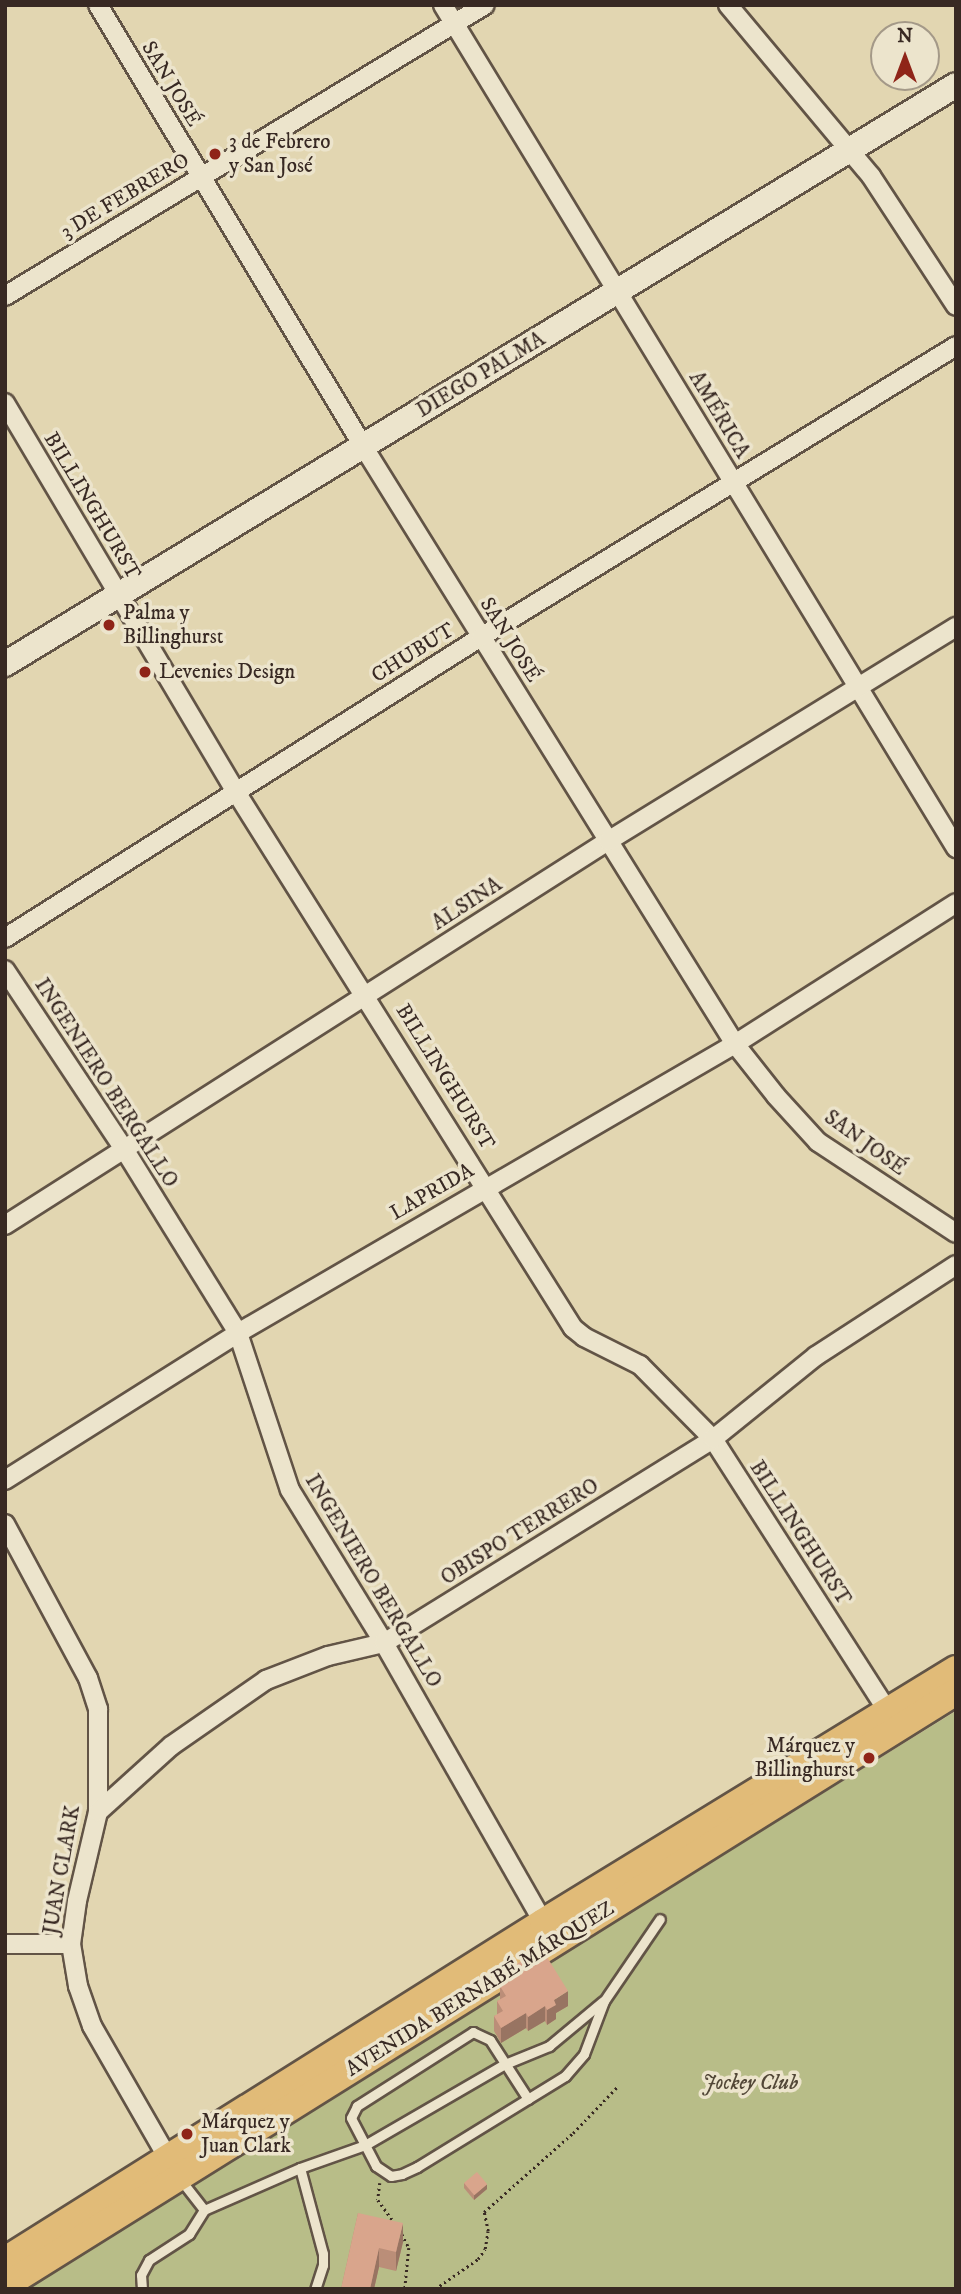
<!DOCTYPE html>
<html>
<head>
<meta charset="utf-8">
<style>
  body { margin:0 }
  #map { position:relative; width:961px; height:2294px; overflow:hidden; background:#e2d6b1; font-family:"IM FELL DW Pica",serif }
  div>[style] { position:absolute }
  .green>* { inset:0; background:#b8bd88 }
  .path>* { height:2.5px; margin-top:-1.25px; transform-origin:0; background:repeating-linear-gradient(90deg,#382923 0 2px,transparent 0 5.5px) }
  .roads { filter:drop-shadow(2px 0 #625446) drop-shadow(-2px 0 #625446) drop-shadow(0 2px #625446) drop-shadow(0 -2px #625446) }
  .lane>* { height:9px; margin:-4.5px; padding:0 4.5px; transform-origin:4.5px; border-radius:4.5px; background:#ece4cc }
  .street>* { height:18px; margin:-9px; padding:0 9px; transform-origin:9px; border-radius:9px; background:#ece4cc }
  .secondary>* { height:24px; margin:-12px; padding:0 12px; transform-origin:12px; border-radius:12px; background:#ece4cc }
  .primary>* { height:26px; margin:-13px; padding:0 13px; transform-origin:13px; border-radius:13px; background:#e1bb78 }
  .wall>* { inset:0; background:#bb8e78 }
  .shaded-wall>* { inset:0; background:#987462 }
  .building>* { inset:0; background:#d9a58c; transform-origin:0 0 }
  .dots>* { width:19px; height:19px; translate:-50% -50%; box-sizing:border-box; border:4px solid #ece4cc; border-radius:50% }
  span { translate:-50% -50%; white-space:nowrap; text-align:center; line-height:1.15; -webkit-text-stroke:7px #ece4cc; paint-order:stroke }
  .street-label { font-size:21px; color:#382923 }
  .poi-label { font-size:21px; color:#382923 }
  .left { translate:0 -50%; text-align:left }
  .right { translate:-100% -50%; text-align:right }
  .park-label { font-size:21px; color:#524737; font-style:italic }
  .frame { position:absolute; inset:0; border:7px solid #382923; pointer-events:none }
  .north { position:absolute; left:870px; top:21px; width:70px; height:70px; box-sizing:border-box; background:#ece4cc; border:2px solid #a49988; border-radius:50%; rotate:0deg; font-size:19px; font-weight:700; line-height:28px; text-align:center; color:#382923 }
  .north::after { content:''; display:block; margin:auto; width:24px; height:32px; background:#8f2418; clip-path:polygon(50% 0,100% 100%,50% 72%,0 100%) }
</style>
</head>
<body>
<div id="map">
  <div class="green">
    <div style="clip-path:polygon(956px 1711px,956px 2289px,5px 2289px,127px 2219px,187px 2191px,226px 2165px,221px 2160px,283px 2127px)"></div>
  </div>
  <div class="path">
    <div style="left:380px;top:2183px;width:17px;rotate:97deg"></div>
    <div style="left:378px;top:2200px;width:29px;rotate:54deg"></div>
    <div style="left:402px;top:2234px;width:16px;rotate:63deg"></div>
    <div style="left:409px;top:2248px;width:41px;rotate:95.6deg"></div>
    <div style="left:435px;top:2289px;width:52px;rotate:-34.9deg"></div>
    <div style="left:478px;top:2259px;width:12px;rotate:-55deg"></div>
    <div style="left:485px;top:2249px;width:18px;rotate:-81deg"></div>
    <div style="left:488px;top:2231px;width:19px;rotate:-102deg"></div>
    <div style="left:484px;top:2212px;width:119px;rotate:-41.6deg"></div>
    <div style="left:573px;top:2133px;width:66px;rotate:-46.2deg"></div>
  </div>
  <div class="roads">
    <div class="lane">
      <div style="left:528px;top:2099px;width:70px;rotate:-122.8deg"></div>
      <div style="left:490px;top:2040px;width:19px;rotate:-155deg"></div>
      <div style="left:473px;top:2032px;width:138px;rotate:147.5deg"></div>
      <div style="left:357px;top:2106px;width:13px;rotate:117deg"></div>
      <div style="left:351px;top:2118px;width:54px;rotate:62.5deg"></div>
      <div style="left:376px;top:2166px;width:18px;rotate:34deg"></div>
      <div style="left:391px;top:2176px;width:11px;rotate:-10deg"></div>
      <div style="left:402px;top:2174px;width:17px;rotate:-25deg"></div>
      <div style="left:417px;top:2167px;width:174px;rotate:-31.6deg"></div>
      <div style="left:565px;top:2076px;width:29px;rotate:-49deg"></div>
      <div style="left:584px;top:2054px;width:57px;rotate:-69.3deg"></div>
      <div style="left:604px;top:2001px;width:99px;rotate:-55.7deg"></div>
      <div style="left:300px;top:2168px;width:89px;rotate:75deg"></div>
      <div style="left:323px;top:2254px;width:11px;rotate:90deg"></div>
      <div style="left:323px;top:2265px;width:25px;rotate:108deg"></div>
      <div style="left:180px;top:2179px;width:39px;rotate:52deg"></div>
      <div style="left:142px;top:2289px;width:14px;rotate:-94deg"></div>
      <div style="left:141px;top:2275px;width:17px;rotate:-62deg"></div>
      <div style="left:149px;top:2260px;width:48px;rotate:-33deg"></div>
      <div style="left:189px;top:2234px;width:28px;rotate:-58deg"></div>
      <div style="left:204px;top:2210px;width:105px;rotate:-23.6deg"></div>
      <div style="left:300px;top:2168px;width:69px;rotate:-19.5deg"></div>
      <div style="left:365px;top:2145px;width:162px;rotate:-30.1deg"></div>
      <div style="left:505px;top:2064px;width:48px;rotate:-22.2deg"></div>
      <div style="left:549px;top:2046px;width:69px;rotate:-39.7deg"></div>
    </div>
    <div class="street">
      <div style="left:98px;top:5px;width:514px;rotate:59deg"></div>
      <div style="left:363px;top:446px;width:704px;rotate:58.12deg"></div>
      <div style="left:735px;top:1044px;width:66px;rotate:51.7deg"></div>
      <div style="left:776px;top:1096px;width:62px;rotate:47.6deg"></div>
      <div style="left:818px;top:1142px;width:165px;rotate:33.4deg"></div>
      <div style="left:443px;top:5px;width:987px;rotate:58.68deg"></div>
      <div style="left:728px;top:5px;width:223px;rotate:50.1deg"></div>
      <div style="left:871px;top:176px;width:155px;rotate:56.8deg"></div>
      <div style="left:5px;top:296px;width:561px;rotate:-31.23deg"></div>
      <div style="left:5px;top:403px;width:452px;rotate:59.3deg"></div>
      <div style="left:236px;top:792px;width:633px;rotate:57.84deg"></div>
      <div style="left:573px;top:1328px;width:14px;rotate:39deg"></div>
      <div style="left:584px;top:1337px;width:63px;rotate:26.6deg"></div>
      <div style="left:640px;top:1365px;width:104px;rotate:45.4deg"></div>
      <div style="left:713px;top:1439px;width:333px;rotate:57.3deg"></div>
      <div style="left:5px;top:938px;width:563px;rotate:-32.31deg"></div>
      <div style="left:481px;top:637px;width:557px;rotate:-31.49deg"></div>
      <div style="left:5px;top:970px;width:215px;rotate:56.4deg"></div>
      <div style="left:124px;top:1149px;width:216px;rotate:58.2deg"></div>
      <div style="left:238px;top:1333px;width:165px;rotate:71.7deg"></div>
      <div style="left:290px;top:1490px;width:180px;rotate:58.4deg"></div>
      <div style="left:384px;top:1643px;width:321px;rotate:60.3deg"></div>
      <div style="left:5px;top:1225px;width:715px;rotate:-32.49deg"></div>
      <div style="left:608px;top:841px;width:409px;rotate:-31.6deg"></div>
      <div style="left:5px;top:1480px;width:275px;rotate:-32.2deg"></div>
      <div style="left:238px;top:1333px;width:575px;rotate:-30.18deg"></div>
      <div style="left:735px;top:1044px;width:262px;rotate:-32.5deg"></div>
      <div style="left:5px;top:1524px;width:175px;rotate:61.7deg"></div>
      <div style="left:88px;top:1678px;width:33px;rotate:72deg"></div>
      <div style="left:98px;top:1709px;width:103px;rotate:90deg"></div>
      <div style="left:98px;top:1812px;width:91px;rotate:103.3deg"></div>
      <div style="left:77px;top:1901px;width:43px;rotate:97.9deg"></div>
      <div style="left:71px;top:1944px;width:43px;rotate:80.5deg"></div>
      <div style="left:78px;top:1986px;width:42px;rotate:70.7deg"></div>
      <div style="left:92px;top:2026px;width:163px;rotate:60.1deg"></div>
      <div style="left:98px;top:1812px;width:98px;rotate:-42.1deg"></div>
      <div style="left:171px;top:1746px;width:116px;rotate:-34.8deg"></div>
      <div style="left:266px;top:1680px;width:66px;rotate:-21.2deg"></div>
      <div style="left:328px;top:1656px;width:57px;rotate:-13.1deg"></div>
      <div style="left:384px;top:1643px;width:387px;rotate:-31.8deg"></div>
      <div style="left:713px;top:1439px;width:132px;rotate:-38.9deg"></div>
      <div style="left:816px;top:1356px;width:167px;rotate:-33deg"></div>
      <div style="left:5px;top:1944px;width:66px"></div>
    </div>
    <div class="secondary">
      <div style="left:5px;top:664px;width:1113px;rotate:-31.33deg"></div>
    </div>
    <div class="primary">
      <div style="left:5px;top:2260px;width:635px;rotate:-32.14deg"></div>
      <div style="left:543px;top:1922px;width:484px;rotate:-31.5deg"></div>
      <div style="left:5px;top:2286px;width:1121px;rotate:-31.99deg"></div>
    </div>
  </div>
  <div class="wall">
    <div style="clip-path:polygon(505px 1971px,568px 2006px,556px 2013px,556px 2019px,547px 2025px,545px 2021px,528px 2031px,526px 2028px,501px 2043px,494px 2031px,494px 2016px,497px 2015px,497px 2001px,500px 2000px,500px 1986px,505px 1982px)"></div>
    <div style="clip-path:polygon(464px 2183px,487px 2189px,474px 2200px,464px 2188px)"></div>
    <div style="clip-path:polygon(358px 2213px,403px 2242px,396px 2271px,379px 2267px,374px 2289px,341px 2289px)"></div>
  </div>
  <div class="shaded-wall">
    <div style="clip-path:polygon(568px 1991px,568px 2006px,556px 2013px,556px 2019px,547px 2025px,547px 2010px,554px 2000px)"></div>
    <div style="clip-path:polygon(545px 2006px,545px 2021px,528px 2031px,528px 2017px)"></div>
    <div style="clip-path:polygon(526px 2013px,526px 2028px,501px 2043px,501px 2028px)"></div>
    <div style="clip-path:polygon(487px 2184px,487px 2189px,474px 2200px,474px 2195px)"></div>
    <div style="clip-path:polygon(403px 2223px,403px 2242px,396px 2271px,396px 2252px)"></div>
    <div style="clip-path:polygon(379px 2248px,379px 2267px,374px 2289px,370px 2289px)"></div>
  </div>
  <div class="building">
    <div style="clip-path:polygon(542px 1949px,568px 1991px,554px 2000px,556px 2005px,547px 2010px,545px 2006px,528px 2017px,526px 2013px,501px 2028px,494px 2016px,503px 2011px,497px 2001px,506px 1996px,500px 1986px,510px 1979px,505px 1971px)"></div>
    <div style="left:477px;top:2172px;width:16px;height:17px;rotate:50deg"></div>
    <div style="clip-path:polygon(358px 2213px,403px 2223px,396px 2252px,379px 2248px,370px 2289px,341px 2289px)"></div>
  </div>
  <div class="dots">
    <div style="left:215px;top:154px;background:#8f2418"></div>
    <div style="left:109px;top:625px;background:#8f2418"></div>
    <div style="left:145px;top:672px;background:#8f2418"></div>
    <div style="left:869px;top:1758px;background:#8f2418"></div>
    <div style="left:187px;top:2134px;background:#8f2418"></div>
  </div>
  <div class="street-label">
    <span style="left:171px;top:84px;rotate:59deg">SAN JOSÉ</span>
    <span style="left:125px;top:196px;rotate:-31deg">3 DE FEBRERO</span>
    <span style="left:481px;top:375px;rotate:-31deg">DIEGO PALMA</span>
    <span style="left:719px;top:415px;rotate:59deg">AMÉRICA</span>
    <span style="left:92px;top:506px;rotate:59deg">BILLINGHURST</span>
    <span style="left:510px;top:640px;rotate:58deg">SAN JOSÉ</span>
    <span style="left:413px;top:653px;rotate:-32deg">CHUBUT</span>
    <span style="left:467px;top:904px;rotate:-33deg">ALSINA</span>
    <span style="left:445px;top:1077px;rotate:58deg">BILLINGHURST</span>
    <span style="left:106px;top:1083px;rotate:57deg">INGENIERO BERGALLO</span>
    <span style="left:865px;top:1143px;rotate:36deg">SAN JOSÉ</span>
    <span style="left:432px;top:1192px;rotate:-30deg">LAPRIDA</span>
    <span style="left:520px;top:1532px;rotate:-32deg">OBISPO TERRERO</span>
    <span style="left:800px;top:1533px;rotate:57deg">BILLINGHURST</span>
    <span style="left:373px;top:1581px;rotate:59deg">INGENIERO BERGALLO</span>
    <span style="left:62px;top:1870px;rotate:-80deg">JUAN CLARK</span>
    <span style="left:480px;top:1989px;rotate:-32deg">AVENIDA BERNABÉ MÁRQUEZ</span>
  </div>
  <div class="poi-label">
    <span class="left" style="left:229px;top:154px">3 de Febrero<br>y San José</span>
    <span class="left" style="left:123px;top:625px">Palma y<br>Billinghurst</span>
    <span class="left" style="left:159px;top:672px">Levenies Design</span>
    <span class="right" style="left:855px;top:1758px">Márquez y<br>Billinghurst</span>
    <span class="left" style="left:201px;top:2134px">Márquez y<br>Juan Clark</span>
  </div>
  <div class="park-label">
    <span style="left:750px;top:2083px">Jockey Club</span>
  </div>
  <div class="frame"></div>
  <div class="north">N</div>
</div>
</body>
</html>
